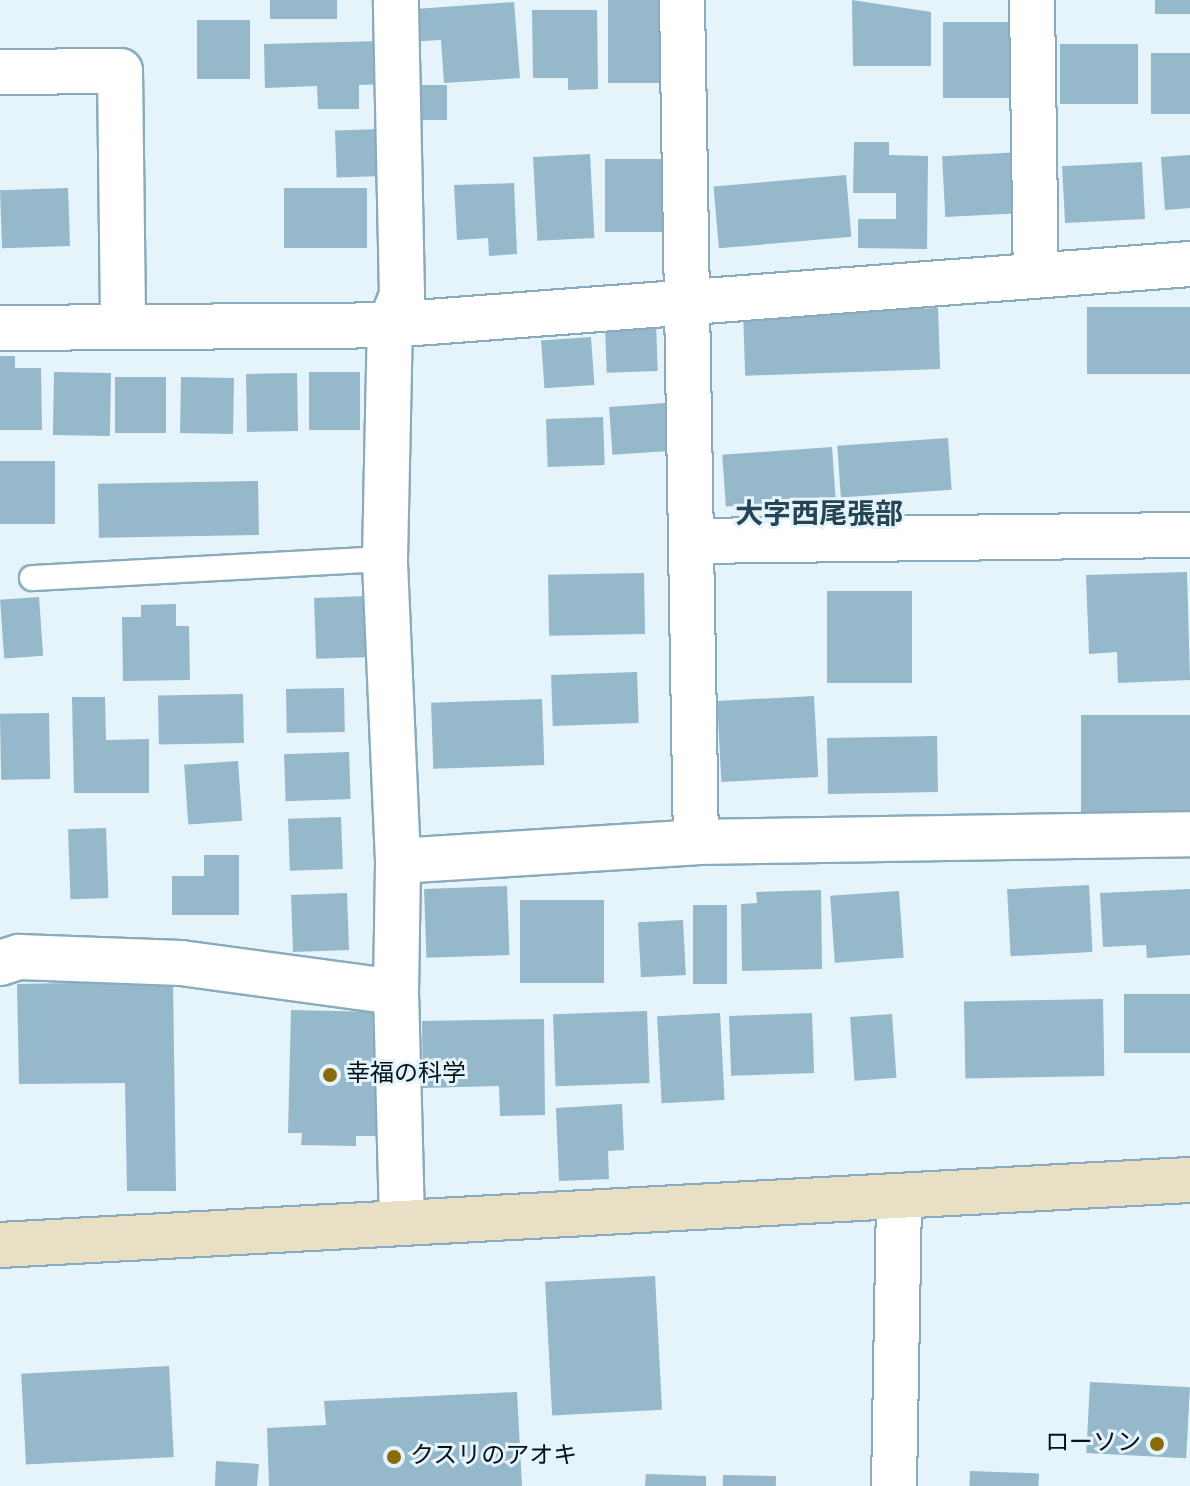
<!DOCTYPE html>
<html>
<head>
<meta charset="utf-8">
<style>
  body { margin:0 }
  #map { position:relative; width:1190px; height:1486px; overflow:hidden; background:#e5f3fb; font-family:Spectral,"Noto Sans JP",serif }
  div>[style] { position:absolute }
  .building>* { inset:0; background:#95b8ca; transform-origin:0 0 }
  .roads { filter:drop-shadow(2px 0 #89abbd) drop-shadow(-2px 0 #89abbd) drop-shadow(0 2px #89abbd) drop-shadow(0 -2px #89abbd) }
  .lane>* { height:24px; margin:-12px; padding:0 12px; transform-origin:12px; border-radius:12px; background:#fff }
  .street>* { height:44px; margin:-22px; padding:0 22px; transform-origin:22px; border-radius:22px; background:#fff }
  .secondary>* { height:44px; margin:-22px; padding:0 22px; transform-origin:22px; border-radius:22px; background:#e9dfc4 }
  .dots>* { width:22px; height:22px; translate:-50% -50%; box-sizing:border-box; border:4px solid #e5f3fb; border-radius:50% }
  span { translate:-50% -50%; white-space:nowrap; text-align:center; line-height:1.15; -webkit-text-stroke:6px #e5f3fb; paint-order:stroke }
  .poi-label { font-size:24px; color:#051218 }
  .left { translate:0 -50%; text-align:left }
  .right { translate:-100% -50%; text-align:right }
  .quarter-label { font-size:28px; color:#254554; font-weight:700 }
</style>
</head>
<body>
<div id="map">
  <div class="building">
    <div style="left:270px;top:0;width:67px;height:19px"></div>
    <div style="left:608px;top:0;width:60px;height:83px"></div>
    <div style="clip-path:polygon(852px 0,931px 12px,931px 66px,853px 66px)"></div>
    <div style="left:1155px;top:0;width:35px;height:14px"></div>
    <div style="clip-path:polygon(514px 2px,520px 78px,444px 83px,441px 40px,404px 42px,401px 10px)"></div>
    <div style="clip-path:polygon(532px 10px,597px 10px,598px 89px,568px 90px,568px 78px,533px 78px)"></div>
    <div style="left:250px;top:20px;width:59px;height:53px;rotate:90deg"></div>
    <div style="left:943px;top:22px;width:75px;height:76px"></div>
    <div style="clip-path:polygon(382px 41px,383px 84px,359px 85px,359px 109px,318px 109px,317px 86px,265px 88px,264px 44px)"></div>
    <div style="left:1060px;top:44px;width:78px;height:60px"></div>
    <div style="left:1190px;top:53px;width:61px;height:39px;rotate:90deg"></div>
    <div style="left:409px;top:85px;width:38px;height:35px"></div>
    <div style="left:381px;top:129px;width:47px;height:46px;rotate:88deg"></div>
    <div style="clip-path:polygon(854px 142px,889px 142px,889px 155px,928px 156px,927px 249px,858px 248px,858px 219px,896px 219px,896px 193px,853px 193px)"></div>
    <div style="left:1022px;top:152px;width:61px;height:80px;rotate:87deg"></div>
    <div style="left:590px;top:154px;width:84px;height:57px;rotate:87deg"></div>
    <div style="clip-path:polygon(1190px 155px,1190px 208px,1165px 210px,1161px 157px)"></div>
    <div style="left:605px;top:159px;width:62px;height:73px"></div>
    <div style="left:1142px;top:162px;width:57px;height:80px;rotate:87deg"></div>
    <div style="left:846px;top:175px;width:62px;height:133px;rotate:85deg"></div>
    <div style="clip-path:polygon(514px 183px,517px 254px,489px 256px,488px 238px,457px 240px,454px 185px)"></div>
    <div style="left:68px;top:188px;width:58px;height:68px;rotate:88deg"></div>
    <div style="left:284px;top:188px;width:83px;height:60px"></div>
    <div style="left:1190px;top:307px;width:67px;height:103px;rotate:90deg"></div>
    <div style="left:938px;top:308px;width:61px;height:195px;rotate:88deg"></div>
    <div style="left:656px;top:323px;width:48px;height:51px;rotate:88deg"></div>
    <div style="left:591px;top:337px;width:48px;height:50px;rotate:86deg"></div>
    <div style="clip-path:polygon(0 356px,15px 356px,15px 368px,41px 368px,42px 430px,0 430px)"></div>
    <div style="left:54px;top:372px;width:57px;height:63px;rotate:1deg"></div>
    <div style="left:309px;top:372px;width:51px;height:58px"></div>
    <div style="left:297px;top:373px;width:58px;height:51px;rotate:89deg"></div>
    <div style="left:115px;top:377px;width:51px;height:56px"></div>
    <div style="left:181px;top:377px;width:53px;height:56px;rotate:1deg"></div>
    <div style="left:665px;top:403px;width:48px;height:56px;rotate:86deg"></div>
    <div style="left:603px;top:417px;width:48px;height:57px;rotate:88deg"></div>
    <div style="left:948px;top:438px;width:52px;height:111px;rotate:86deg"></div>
    <div style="left:832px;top:447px;width:52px;height:110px;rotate:86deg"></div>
    <div style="left:0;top:461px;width:55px;height:63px"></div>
    <div style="left:258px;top:481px;width:54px;height:160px;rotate:89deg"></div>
    <div style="clip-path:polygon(1187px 572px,1190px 680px,1118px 683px,1117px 652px,1089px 654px,1086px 575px)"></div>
    <div style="left:644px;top:573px;width:61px;height:96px;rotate:89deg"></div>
    <div style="left:827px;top:591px;width:85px;height:92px"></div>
    <div style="left:368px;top:596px;width:61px;height:54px;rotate:88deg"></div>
    <div style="left:39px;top:597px;width:59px;height:39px;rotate:86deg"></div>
    <div style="clip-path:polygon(176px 604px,176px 626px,189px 626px,190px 680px,123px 681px,122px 617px,141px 617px,141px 605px)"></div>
    <div style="left:637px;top:672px;width:51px;height:86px;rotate:88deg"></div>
    <div style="left:344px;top:688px;width:44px;height:58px;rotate:89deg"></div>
    <div style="left:243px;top:694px;width:49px;height:85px;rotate:89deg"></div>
    <div style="left:814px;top:696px;width:81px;height:97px;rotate:87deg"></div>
    <div style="clip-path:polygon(72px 697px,105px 697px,106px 740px,149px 739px,149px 793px,74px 793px)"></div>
    <div style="left:542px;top:699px;width:66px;height:111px;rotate:88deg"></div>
    <div style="left:49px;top:713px;width:66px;height:49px;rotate:89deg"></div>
    <div style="left:1190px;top:715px;width:102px;height:109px;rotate:90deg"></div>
    <div style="left:937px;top:736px;width:56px;height:110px;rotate:89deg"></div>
    <div style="left:349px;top:752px;width:47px;height:65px;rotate:88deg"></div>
    <div style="left:238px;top:761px;width:60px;height:54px;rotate:86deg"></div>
    <div style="left:341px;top:817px;width:52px;height:53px;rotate:88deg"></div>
    <div style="left:106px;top:828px;width:70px;height:38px;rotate:88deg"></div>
    <div style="clip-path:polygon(204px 855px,239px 855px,239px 915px,172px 915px,172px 876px,204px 876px)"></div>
    <div style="left:1089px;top:885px;width:67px;height:82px;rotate:87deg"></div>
    <div style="left:507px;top:886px;width:69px;height:83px;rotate:88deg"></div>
    <div style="clip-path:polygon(1190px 889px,1190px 955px,1147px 958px,1146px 945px,1103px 947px,1100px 893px)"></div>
    <div style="clip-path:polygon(821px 890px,822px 969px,742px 971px,741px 904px,757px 903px,756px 892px)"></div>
    <div style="left:899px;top:891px;width:67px;height:69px;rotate:86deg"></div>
    <div style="left:347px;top:893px;width:57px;height:56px;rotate:88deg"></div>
    <div style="left:520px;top:900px;width:84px;height:83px"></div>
    <div style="left:693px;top:905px;width:34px;height:79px"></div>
    <div style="left:683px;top:920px;width:55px;height:45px;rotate:87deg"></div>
    <div style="clip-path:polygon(173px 981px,176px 1191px,127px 1191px,125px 1083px,19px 1084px,17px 984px)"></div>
    <div style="left:1190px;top:994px;width:59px;height:66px;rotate:90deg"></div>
    <div style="left:1103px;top:999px;width:77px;height:139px;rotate:89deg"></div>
    <div style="clip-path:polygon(291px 1010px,379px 1012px,376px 1136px,356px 1136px,356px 1146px,301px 1145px,302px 1133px,288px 1133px)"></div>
    <div style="left:647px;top:1011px;width:72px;height:94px;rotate:88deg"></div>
    <div style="left:720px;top:1013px;width:87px;height:63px;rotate:87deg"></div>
    <div style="left:812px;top:1013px;width:60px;height:83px;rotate:88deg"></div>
    <div style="left:892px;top:1014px;width:64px;height:42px;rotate:86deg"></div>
    <div style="clip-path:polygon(544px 1019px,545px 1115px,500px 1116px,499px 1086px,423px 1088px,422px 1021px)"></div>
    <div style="clip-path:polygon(622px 1104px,624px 1150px,608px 1151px,609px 1179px,559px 1181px,556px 1108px)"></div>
    <div style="left:655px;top:1276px;width:134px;height:110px;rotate:87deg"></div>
    <div style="left:169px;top:1366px;width:91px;height:148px;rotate:87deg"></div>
    <div style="left:1090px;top:1382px;width:100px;height:71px;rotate:3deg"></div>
    <div style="clip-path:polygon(517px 1392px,522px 1486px,269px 1486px,267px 1428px,326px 1425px,324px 1401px)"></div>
    <div style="clip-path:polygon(216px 1461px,259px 1464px,257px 1486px,215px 1486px)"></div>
    <div style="left:970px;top:1471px;width:69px;height:15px;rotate:2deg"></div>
    <div style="clip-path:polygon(646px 1474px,706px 1476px,706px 1486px,645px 1486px)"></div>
    <div style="left:723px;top:1475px;width:53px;height:11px;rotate:1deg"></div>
  </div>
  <div class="roads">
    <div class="lane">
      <div style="left:32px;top:578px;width:354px;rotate:-3.1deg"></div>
    </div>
    <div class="street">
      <div style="left:682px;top:0;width:842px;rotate:89.05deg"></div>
      <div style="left:1032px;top:0;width:272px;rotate:89.2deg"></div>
      <div style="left:0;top:72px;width:120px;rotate:-0.5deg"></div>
      <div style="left:120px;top:71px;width:256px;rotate:89.3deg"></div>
      <div style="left:0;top:328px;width:390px;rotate:-0.4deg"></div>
      <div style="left:390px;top:325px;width:802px;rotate:-4.36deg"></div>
      <div style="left:693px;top:541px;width:497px;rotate:-0.7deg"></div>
      <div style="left:398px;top:861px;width:299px;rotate:-3.6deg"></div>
      <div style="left:696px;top:842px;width:494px;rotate:-0.9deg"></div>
      <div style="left:0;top:963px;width:20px;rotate:-18deg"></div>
      <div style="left:19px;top:957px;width:162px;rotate:2.1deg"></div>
      <div style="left:181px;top:963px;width:217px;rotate:7.7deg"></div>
      <div style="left:396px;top:992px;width:131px;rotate:-89.1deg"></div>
      <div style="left:398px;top:861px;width:302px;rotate:-92.5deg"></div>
      <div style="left:385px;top:559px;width:234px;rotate:-88.8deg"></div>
      <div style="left:390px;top:325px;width:32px;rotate:-68deg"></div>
      <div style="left:402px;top:295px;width:295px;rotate:-91.2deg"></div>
      <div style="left:396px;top:992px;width:230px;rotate:88.5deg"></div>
      <div style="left:894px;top:1486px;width:286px;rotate:-89deg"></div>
    </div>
    <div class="secondary">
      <div style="left:0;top:1245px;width:1192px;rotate:-3.13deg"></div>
    </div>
  </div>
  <div class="dots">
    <div style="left:330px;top:1075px;background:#8a6b0b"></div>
    <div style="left:1157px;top:1444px;background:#8a6b0b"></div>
    <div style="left:394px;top:1457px;background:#8a6b0b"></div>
  </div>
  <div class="poi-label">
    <span class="left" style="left:346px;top:1075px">幸福の科学</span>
    <span class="right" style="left:1141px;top:1444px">ローソン</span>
    <span class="left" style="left:410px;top:1457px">クスリのアオキ</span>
  </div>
  <div class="quarter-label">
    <span style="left:819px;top:515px">大字西尾張部</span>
  </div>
</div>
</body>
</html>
